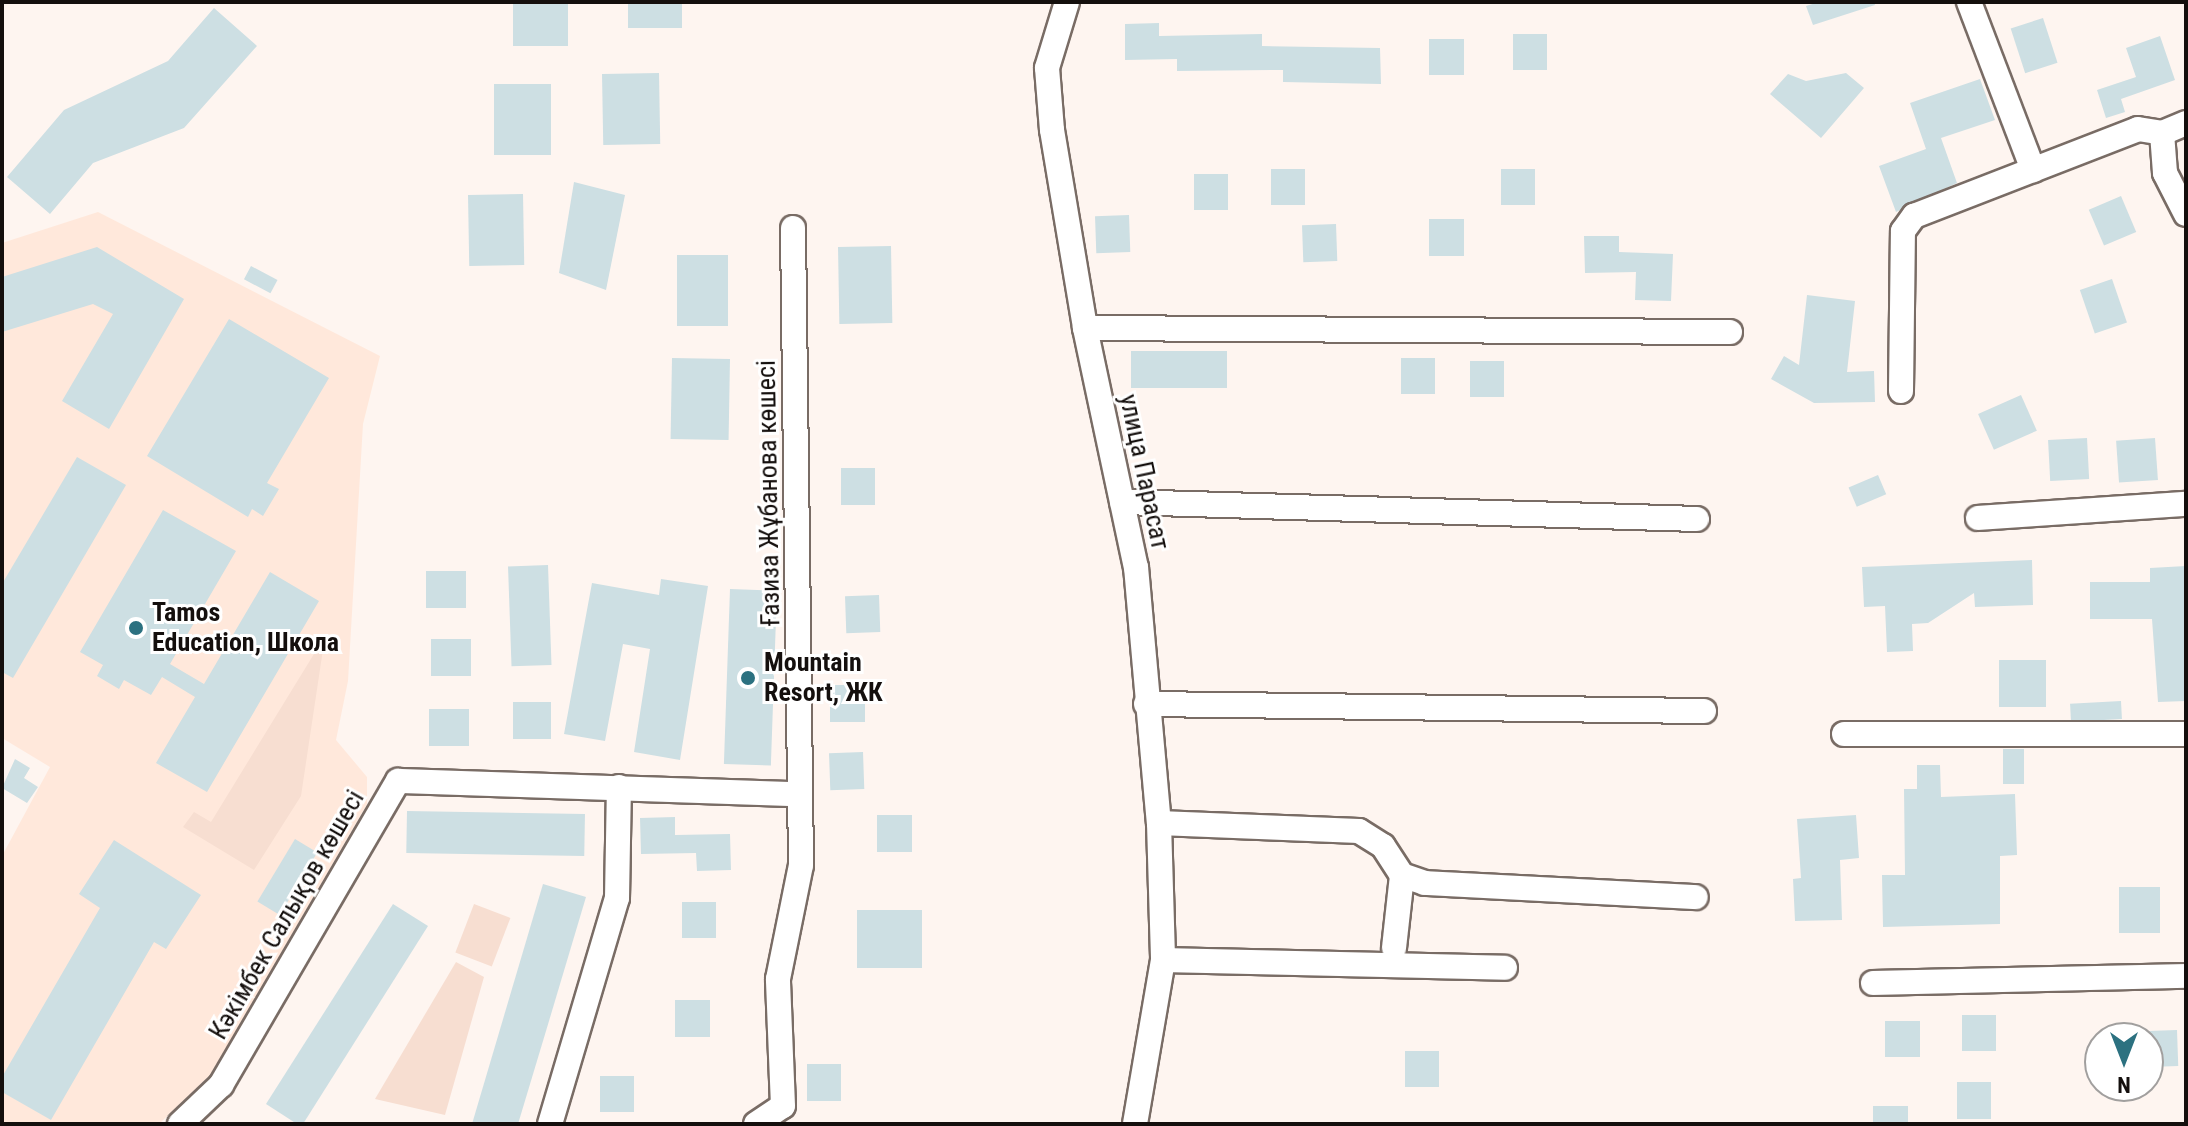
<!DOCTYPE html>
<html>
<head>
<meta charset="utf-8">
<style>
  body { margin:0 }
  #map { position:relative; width:2188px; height:1126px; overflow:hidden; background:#fef5f0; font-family:"Roboto Condensed",sans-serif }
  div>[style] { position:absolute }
  .built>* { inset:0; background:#ffe8db }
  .green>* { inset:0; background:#f7ded1; transform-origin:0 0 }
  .building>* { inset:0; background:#cddfe3; transform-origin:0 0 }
  .roads { filter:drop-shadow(2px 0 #796c65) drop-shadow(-2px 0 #796c65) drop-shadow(0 2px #796c65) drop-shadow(0 -2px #796c65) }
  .street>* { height:24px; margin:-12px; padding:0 12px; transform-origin:12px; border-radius:12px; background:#fff }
  .dots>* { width:22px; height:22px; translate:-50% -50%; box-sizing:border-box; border:4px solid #fff; border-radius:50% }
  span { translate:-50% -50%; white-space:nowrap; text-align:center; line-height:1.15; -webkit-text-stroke:6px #fff; paint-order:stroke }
  .street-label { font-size:26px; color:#140f0d }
  .poi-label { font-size:26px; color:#140f0d; font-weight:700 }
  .left { translate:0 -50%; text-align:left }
  .frame { position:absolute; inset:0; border:4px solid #140f0d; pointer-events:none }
  .north { position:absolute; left:2084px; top:1022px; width:80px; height:80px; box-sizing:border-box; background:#fff; border:2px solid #a19f9e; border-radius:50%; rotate:180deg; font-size:22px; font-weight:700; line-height:32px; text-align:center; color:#140f0d }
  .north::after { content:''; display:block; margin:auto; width:28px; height:36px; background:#2c7180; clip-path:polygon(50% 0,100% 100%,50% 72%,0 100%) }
</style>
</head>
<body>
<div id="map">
  <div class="built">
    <div style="clip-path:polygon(98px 212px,380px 356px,363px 424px,348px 681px,336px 740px,367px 777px,367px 804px,212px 1073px,159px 1124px,2px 1124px,2px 856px,50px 767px,2px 738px,2px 243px)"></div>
  </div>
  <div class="green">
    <div style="clip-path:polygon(325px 636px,301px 796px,254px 870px,183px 827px,194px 812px,211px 822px)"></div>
    <div style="left:474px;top:904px;width:39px;height:52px;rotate:21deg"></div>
    <div style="clip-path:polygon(456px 962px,484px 977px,445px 1115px,375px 1099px)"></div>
  </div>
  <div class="building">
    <div style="left:513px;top:2px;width:55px;height:44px"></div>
    <div style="left:628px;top:2px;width:54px;height:26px"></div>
    <div style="clip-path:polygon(1819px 2px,1874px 2px,1875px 5px,1813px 25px,1806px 6px)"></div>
    <div style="clip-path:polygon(214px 8px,257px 46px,184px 128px,93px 163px,50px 214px,7px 177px,64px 110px,168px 61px)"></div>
    <div style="left:2043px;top:18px;width:47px;height:34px;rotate:72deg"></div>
    <div style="clip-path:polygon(1159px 23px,1159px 36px,1262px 34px,1262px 46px,1380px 48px,1381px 84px,1283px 82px,1283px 70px,1177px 71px,1177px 59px,1125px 60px,1125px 24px)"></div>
    <div style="left:1513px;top:34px;width:34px;height:36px"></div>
    <div style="clip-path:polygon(2160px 36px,2175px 80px,2121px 99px,2125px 112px,2106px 118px,2097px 90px,2136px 77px,2126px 48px)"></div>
    <div style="left:1429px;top:39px;width:35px;height:36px"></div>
    <div style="left:659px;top:73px;width:71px;height:57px;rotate:89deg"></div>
    <div style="clip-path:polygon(1846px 73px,1864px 88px,1821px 138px,1770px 94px,1788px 74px,1806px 81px)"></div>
    <div style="clip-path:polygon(1980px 79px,1995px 120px,1941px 138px,1957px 183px,1896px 212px,1879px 166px,1926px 149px,1910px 103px)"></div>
    <div style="left:494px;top:84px;width:57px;height:71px"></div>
    <div style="left:1271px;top:169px;width:34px;height:36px"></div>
    <div style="left:1501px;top:169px;width:34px;height:36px"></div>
    <div style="left:1194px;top:174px;width:34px;height:36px"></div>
    <div style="clip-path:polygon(574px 182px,625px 195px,606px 290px,559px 273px)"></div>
    <div style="left:523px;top:194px;width:71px;height:55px;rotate:89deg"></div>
    <div style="left:2121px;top:196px;width:39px;height:35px;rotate:67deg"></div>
    <div style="left:1129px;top:215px;width:37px;height:34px;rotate:88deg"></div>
    <div style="left:1464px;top:219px;width:37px;height:35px;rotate:90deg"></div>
    <div style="left:1336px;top:224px;width:37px;height:34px;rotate:88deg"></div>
    <div style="clip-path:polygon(1584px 236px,1619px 236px,1619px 252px,1673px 254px,1671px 301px,1635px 300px,1636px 272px,1585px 273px)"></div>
    <div style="left:891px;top:246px;width:77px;height:53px;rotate:89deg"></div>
    <div style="clip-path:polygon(97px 247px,184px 299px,109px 429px,62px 401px,113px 314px,93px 304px,2px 332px,2px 277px)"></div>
    <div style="left:677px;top:255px;width:51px;height:71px"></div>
    <div style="left:251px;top:266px;width:30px;height:15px;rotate:28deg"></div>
    <div style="left:2112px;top:279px;width:46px;height:34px;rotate:71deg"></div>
    <div style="clip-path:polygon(1807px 295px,1855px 301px,1847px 372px,1874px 371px,1875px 402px,1814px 403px,1771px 379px,1784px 356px,1799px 365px)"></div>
    <div style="clip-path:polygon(229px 319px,329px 378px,267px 483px,279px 489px,263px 516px,252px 509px,248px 517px,147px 456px)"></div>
    <div style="left:1227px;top:351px;width:37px;height:96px;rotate:90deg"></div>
    <div style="left:672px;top:358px;width:58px;height:81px;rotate:1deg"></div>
    <div style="left:1401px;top:358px;width:34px;height:36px"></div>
    <div style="left:1470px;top:361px;width:34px;height:36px"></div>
    <div style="left:2021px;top:395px;width:39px;height:47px;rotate:66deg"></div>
    <div style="left:2087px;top:438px;width:41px;height:39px;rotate:87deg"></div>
    <div style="left:2155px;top:438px;width:42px;height:39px;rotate:86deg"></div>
    <div style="clip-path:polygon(77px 457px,126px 485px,13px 678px,2px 672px,2px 584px)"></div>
    <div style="left:875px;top:468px;width:37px;height:34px;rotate:90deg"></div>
    <div style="left:1878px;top:475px;width:21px;height:32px;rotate:67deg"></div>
    <div style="clip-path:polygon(163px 510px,236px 551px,170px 664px,204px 684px,270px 572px,319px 601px,207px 792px,156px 763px,195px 697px,162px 677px,151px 695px,124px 680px,119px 689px,97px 676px,103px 665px,80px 652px)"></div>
    <div style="clip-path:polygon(2032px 560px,2033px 605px,1975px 607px,1974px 593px,1928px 623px,1912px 624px,1913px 651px,1887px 652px,1885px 606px,1864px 607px,1862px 567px)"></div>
    <div style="left:548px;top:565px;width:100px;height:40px;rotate:88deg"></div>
    <div style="clip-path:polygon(2186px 566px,2186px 701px,2158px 702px,2152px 619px,2090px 619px,2090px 582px,2150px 582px,2150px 568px)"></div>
    <div style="left:426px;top:571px;width:40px;height:37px"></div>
    <div style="clip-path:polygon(661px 579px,708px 586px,680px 760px,634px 752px,650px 649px,623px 644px,605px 741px,564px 734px,592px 583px,659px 595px)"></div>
    <div style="left:730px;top:589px;width:47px;height:175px;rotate:2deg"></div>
    <div style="left:879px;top:595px;width:37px;height:34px;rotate:88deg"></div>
    <div style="left:471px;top:639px;width:37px;height:40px;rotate:90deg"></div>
    <div style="left:1999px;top:660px;width:47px;height:47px"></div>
    <div style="left:830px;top:685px;width:35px;height:37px"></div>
    <div style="left:2121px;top:701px;width:18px;height:51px;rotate:87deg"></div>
    <div style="left:513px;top:702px;width:38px;height:37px"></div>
    <div style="left:469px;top:709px;width:37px;height:40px;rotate:90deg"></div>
    <div style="left:2003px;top:749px;width:21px;height:35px"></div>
    <div style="left:863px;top:752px;width:37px;height:34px;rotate:88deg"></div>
    <div style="clip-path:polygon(15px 759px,30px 768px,24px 778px,38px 787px,27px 803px,2px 788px)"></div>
    <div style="clip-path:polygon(1917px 765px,1940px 765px,1941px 797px,2015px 794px,2017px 855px,2000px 856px,2000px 924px,1883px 927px,1882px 875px,1905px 875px,1904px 789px,1917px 789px)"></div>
    <div style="left:407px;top:811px;width:178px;height:42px;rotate:1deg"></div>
    <div style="left:877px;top:815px;width:35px;height:37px"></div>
    <div style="clip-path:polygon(1856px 815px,1859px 858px,1840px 860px,1842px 920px,1795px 921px,1793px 879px,1801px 878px,1797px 819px)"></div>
    <div style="clip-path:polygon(675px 817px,675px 835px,730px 834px,731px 870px,697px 871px,696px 853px,641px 854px,640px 818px)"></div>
    <div style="left:295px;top:839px;width:26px;height:73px;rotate:31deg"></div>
    <div style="clip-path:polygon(114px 840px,201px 895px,166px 949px,154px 942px,51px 1120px,2px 1092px,2px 1077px,100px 908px,79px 894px)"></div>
    <div style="clip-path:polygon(543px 884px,586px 897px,549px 1021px,518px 1124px,472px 1124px)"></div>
    <div style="left:2119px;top:887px;width:41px;height:46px"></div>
    <div style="left:682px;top:902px;width:34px;height:36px"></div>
    <div style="clip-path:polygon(393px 904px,428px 926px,303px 1124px,297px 1124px,266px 1104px)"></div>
    <div style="left:857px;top:910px;width:65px;height:58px"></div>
    <div style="left:710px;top:1000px;width:37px;height:35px;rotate:90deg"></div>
    <div style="left:1962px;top:1015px;width:34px;height:36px"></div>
    <div style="left:1920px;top:1021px;width:36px;height:35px;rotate:90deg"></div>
    <div style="left:2177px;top:1030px;width:36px;height:29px;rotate:88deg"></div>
    <div style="left:1439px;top:1051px;width:36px;height:34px;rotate:90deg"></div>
    <div style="left:807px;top:1064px;width:34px;height:37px"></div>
    <div style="left:600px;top:1076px;width:34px;height:36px"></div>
    <div style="left:1957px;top:1082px;width:34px;height:37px"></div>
    <div style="left:1873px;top:1106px;width:35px;height:18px"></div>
  </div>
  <div class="roads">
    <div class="street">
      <div style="left:1067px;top:2px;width:69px;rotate:106.9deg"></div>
      <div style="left:1047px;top:68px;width:62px;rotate:85.4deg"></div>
      <div style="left:1052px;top:130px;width:201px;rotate:80.5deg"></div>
      <div style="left:1085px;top:328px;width:244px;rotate:78deg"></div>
      <div style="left:1136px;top:567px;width:257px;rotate:84.9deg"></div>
      <div style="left:1159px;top:823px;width:137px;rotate:88.3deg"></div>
      <div style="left:1163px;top:960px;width:166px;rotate:99.7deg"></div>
      <div style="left:1969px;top:2px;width:180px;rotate:69.1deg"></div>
      <div style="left:2186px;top:123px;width:26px;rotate:157deg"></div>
      <div style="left:2162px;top:133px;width:40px;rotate:85.7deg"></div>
      <div style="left:2165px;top:173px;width:46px;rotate:62.9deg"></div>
      <div style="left:1085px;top:328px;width:645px;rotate:0.36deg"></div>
      <div style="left:1901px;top:391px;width:160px;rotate:-89.3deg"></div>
      <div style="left:1903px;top:231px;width:19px;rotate:-54deg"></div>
      <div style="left:1914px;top:216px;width:240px;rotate:-21.2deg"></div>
      <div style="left:2138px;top:129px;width:24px;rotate:9deg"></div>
      <div style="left:1122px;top:502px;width:575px;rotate:1.69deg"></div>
      <div style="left:1978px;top:518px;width:208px;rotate:-3.9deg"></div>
      <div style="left:1146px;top:704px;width:558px;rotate:0.72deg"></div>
      <div style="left:1844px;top:734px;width:342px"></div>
      <div style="left:1159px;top:823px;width:200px;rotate:2.3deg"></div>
      <div style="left:1359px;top:831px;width:28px;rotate:32deg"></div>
      <div style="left:1383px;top:846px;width:35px;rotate:57deg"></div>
      <div style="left:1402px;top:875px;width:24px;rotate:19deg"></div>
      <div style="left:1425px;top:883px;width:271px;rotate:3deg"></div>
      <div style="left:1394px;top:948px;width:73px;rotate:-83.7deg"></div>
      <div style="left:1163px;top:960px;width:342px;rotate:1.3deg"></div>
      <div style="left:1873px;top:983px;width:313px;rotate:-1.3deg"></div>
      <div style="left:180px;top:1124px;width:57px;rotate:-43.6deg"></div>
      <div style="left:221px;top:1085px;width:352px;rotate:-59.8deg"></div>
      <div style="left:398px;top:781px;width:402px;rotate:1.9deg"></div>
      <div style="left:550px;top:1124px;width:236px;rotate:-73.5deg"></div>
      <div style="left:617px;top:898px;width:111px;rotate:-89deg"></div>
      <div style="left:756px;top:1124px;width:32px;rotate:-34deg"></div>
      <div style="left:783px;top:1106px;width:127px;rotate:-92.3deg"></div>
      <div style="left:778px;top:979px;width:116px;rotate:-78.6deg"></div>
      <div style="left:801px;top:865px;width:637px;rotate:-90.72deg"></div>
    </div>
  </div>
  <div class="dots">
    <div style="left:136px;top:628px;background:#2c7180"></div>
    <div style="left:748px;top:678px;background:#2c7180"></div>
  </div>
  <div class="street-label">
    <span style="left:1144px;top:472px;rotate:78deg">улица Парасат</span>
    <span style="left:769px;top:493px;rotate:-91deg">Ғазиза Жұбанова көшесі</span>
    <span style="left:287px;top:915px;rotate:-60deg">Кәкімбек Салықов көшесі</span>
  </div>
  <div class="poi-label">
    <span class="left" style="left:152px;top:628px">Tamos<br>Education, Школа</span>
    <span class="left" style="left:764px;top:678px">Mountain<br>Resort, ЖК</span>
  </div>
  <div class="frame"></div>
  <div class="north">N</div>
</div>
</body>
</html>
